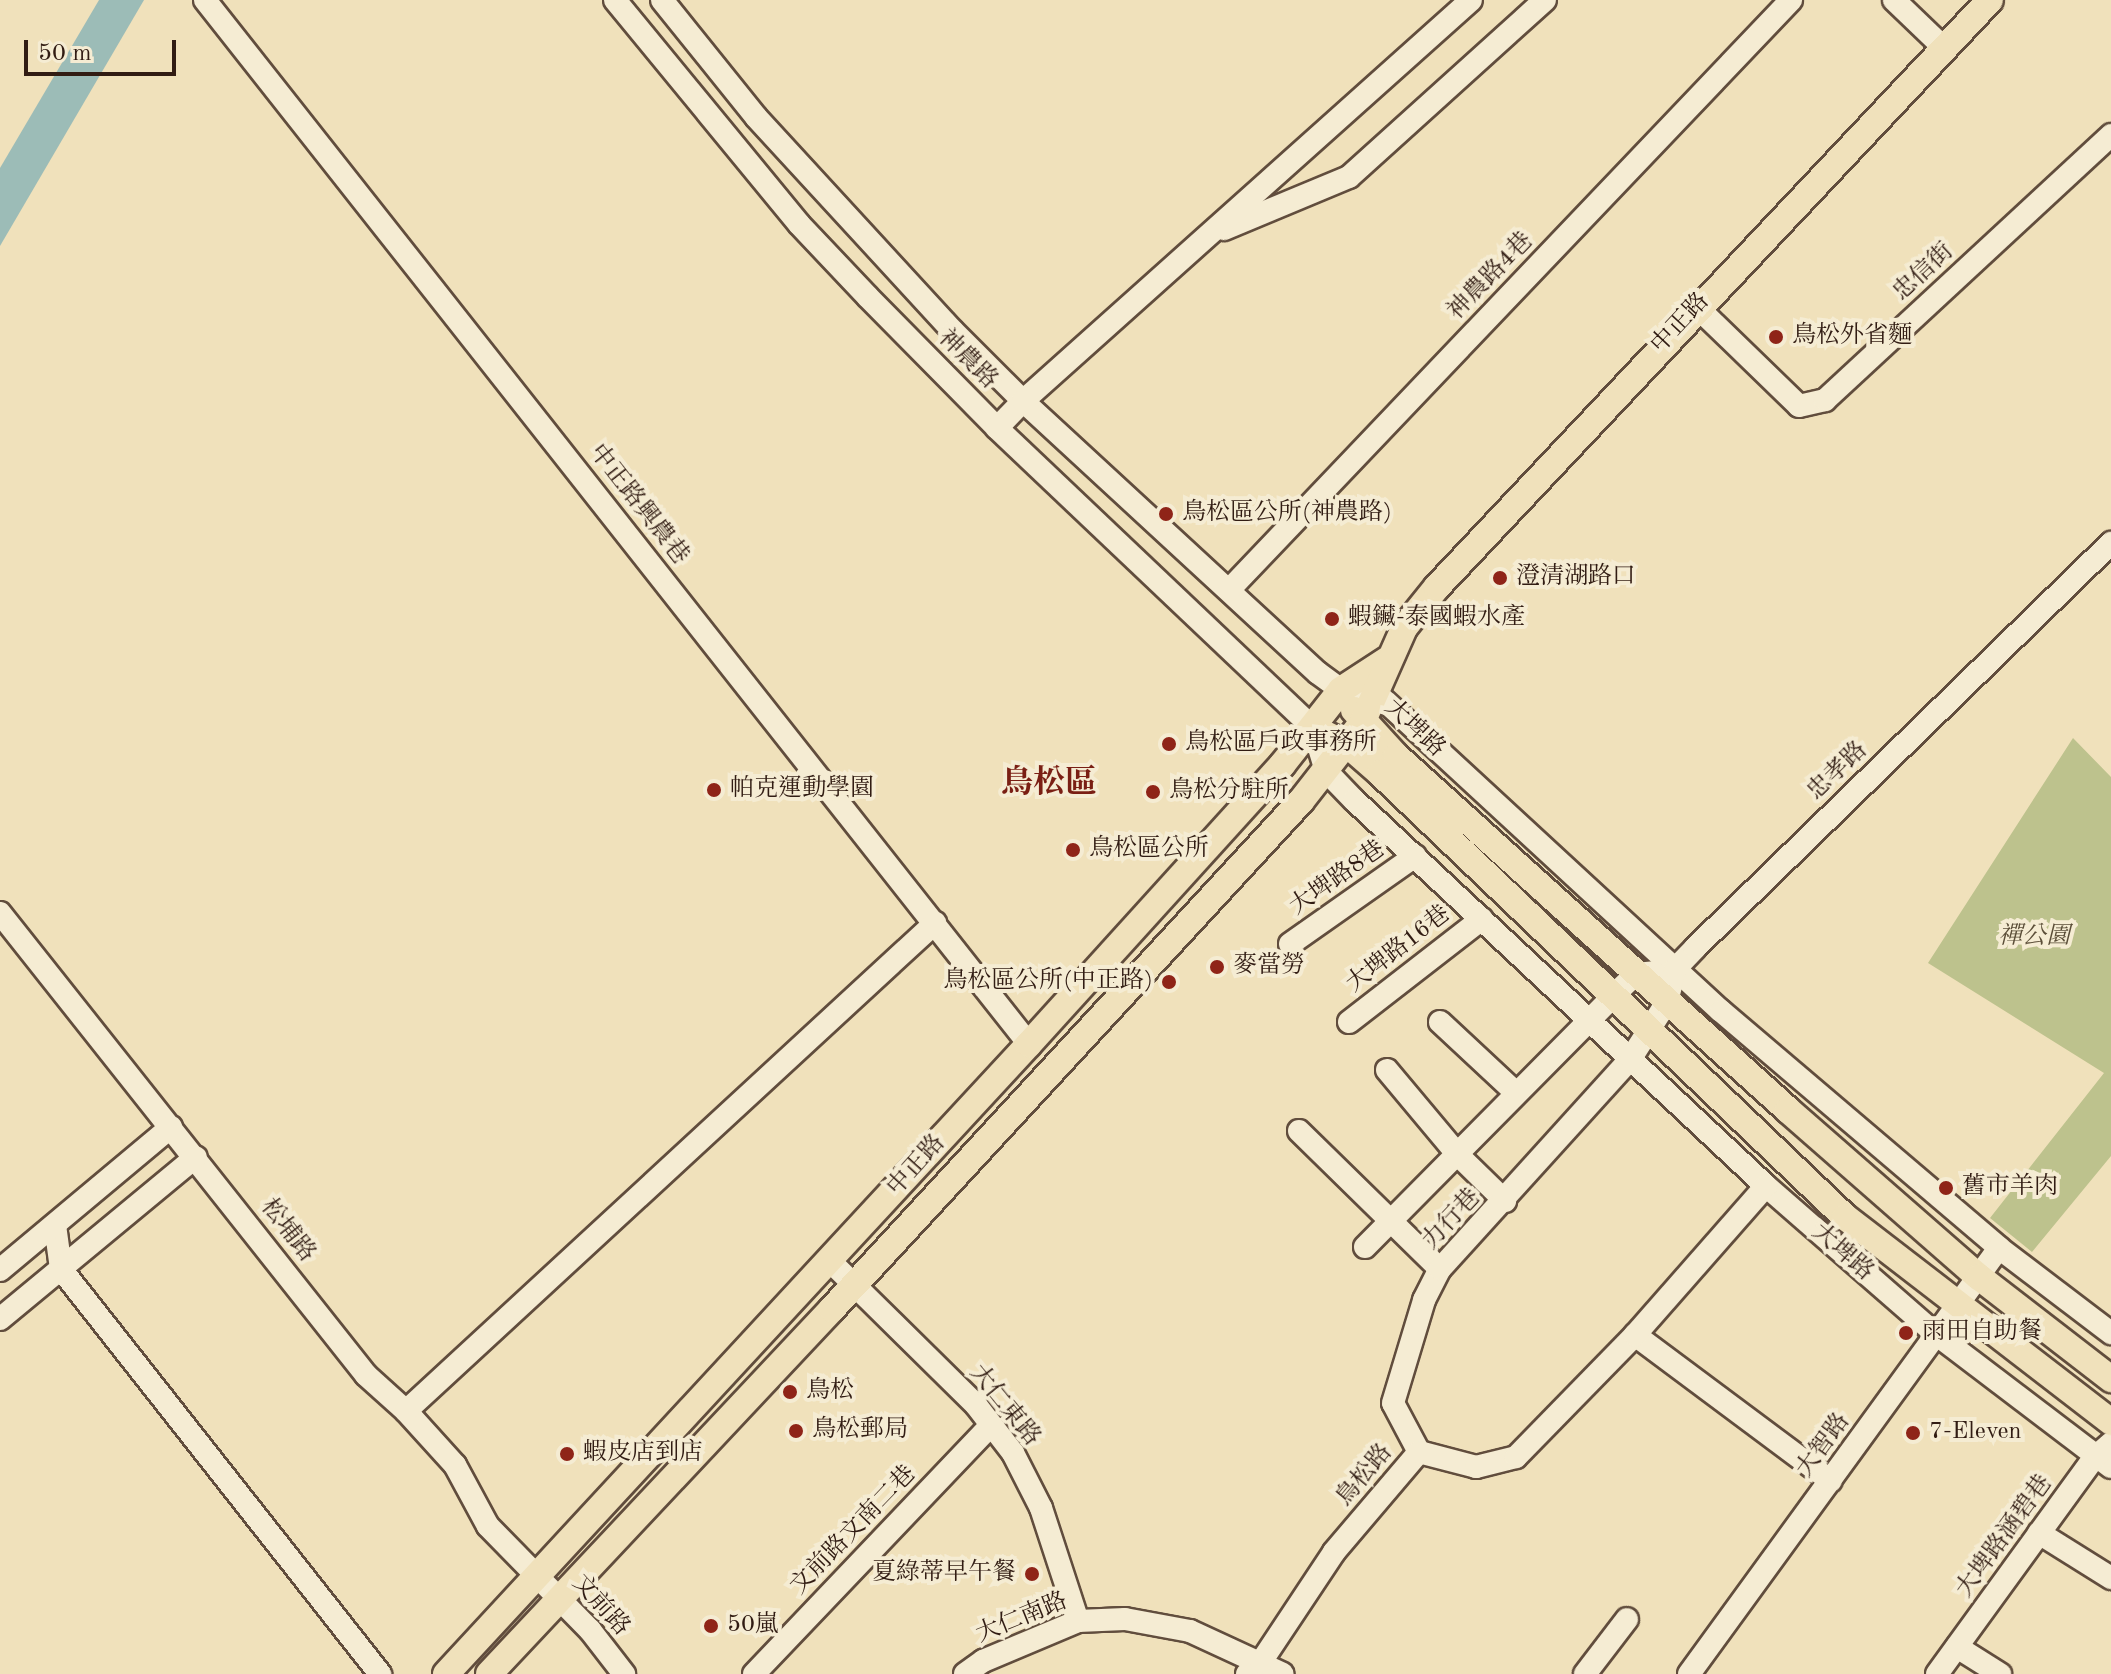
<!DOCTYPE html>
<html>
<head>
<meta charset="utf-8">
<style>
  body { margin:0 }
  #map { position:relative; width:2111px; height:1674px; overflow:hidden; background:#f0e1bb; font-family:"Old Standard TT","Noto Serif TC",serif }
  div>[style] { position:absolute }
  .green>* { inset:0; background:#bdc28d }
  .water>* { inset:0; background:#9cbcb7 }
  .roads { filter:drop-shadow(2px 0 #614d3d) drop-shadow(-2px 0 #614d3d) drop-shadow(0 2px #614d3d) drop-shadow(0 -2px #614d3d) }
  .minor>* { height:22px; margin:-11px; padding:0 11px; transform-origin:11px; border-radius:11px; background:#f5ecd3 }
  .major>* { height:26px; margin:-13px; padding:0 13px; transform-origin:13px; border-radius:13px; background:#f0e1bb }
  .dots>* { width:22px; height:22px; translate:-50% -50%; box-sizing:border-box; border:4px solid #f5ecd3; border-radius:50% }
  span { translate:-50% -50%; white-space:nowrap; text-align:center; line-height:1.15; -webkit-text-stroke:8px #f5ecd3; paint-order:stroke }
  .street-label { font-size:24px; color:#311c13 }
  .poi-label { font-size:24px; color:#311c13 }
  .left { translate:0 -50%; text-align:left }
  .right { translate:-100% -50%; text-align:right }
  .park-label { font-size:24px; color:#5b4e38; font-style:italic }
  .district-label { font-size:32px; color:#7a1f14; font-weight:700 }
  .scale { position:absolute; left:24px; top:40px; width:152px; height:36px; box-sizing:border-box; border:4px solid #311c13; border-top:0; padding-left:10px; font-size:24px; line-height:28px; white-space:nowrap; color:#311c13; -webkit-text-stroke:6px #f5ecd3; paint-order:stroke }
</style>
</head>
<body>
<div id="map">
  <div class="green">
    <div style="clip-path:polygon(2073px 738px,2111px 777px,2111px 1156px,2032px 1252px,1990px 1218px,2104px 1073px,1928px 963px)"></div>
  </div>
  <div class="water">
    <div style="clip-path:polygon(99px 0,144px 0,0 246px,0 168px)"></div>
  </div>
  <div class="roads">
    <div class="minor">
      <div style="left:205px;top:0;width:1330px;rotate:51.72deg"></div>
      <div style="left:615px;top:0;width:290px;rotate:50.6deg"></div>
      <div style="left:799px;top:224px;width:100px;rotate:46.6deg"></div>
      <div style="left:868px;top:297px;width:184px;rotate:45.4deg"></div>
      <div style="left:997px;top:428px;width:436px;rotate:43.5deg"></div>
      <div style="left:1313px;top:728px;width:45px;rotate:73.2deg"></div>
      <div style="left:1326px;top:771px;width:40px;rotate:46deg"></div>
      <div style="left:1354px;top:800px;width:565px;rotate:43.13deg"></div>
      <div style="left:1766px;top:1186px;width:227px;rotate:41.1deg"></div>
      <div style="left:1937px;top:1335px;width:218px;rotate:37.2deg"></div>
      <div style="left:662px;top:0;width:150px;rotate:51.2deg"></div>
      <div style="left:756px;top:117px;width:291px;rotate:47.4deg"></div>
      <div style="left:953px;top:331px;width:99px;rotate:45deg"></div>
      <div style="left:1023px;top:401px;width:401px;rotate:42.7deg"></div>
      <div style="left:1318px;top:673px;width:29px;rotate:36deg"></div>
      <div style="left:1341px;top:690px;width:33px;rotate:2deg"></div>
      <div style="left:1374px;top:691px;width:472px;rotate:42.7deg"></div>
      <div style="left:1721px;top:1011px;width:365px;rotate:40.4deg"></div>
      <div style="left:1999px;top:1248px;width:141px;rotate:37.2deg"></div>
      <div style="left:1894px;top:0;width:69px;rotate:43.8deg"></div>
      <div style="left:1224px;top:229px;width:135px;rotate:-22.6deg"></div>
      <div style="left:1349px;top:177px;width:264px;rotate:-42.1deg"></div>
      <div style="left:1697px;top:307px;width:142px;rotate:44.1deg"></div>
      <div style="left:1799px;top:406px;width:27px;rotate:-13deg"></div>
      <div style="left:1825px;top:400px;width:390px;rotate:-42.8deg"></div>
      <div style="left:997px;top:428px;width:37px;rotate:-46deg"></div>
      <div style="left:1023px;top:401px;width:601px;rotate:-41.83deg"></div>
      <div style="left:1229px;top:590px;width:815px;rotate:-46.39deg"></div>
      <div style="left:0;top:913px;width:589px;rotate:51.61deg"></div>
      <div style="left:366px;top:1375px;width:54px;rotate:42deg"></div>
      <div style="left:406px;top:1411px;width:73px;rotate:47.8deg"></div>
      <div style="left:455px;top:1465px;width:69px;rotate:61.6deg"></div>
      <div style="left:488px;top:1526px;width:146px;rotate:45.6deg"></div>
      <div style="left:590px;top:1630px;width:56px;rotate:52.3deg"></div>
      <div style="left:1290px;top:944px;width:153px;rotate:-35.1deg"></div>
      <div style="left:1349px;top:1022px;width:168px;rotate:-37.8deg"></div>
      <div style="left:1440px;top:1022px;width:103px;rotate:43deg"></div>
      <div style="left:1387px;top:1070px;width:111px;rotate:50.1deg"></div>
      <div style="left:1458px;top:1155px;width:66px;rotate:44.4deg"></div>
      <div style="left:1299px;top:1131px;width:197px;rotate:44.4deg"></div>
      <div style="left:55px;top:1225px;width:44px;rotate:82.2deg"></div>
      <div style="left:61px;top:1269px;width:516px;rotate:51.77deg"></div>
      <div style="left:1365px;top:1247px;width:356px;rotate:-45.3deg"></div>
      <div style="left:1615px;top:994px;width:29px;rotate:-44deg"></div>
      <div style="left:1636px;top:974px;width:18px;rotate:-6deg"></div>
      <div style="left:830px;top:1261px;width:205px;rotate:44.6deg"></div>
      <div style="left:976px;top:1405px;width:61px;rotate:52.4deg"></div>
      <div style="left:1013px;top:1453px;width:62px;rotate:63deg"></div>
      <div style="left:1041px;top:1508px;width:119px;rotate:71.9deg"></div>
      <div style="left:0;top:1270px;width:223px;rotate:-39.9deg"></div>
      <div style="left:0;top:1319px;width:254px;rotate:-39.6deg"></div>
      <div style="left:1635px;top:1335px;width:244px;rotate:36.7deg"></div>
      <div style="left:406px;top:1411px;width:720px;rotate:-42.69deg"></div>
      <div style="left:1419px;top:1452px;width:55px;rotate:-118deg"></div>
      <div style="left:1393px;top:1403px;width:108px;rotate:-73.2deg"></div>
      <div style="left:1424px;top:1300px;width:35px;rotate:-63deg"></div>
      <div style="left:1440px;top:1269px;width:285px;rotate:-47.8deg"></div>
      <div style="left:1631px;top:1058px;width:67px;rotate:-57.3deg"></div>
      <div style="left:1667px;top:1002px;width:34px;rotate:-76deg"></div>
      <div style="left:1675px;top:969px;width:29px;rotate:-46deg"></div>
      <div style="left:1695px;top:948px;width:581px;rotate:-44.23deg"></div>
      <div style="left:2039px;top:1533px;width:85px;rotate:32deg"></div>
      <div style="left:1957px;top:1647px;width:51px;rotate:32.1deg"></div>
      <div style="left:754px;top:1674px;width:344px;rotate:-46.4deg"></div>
      <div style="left:965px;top:1674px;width:22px;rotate:-36deg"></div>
      <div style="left:983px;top:1661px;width:103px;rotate:-22.8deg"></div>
      <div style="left:1078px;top:1621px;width:47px;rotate:-2.4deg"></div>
      <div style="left:1125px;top:1619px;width:66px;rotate:10.5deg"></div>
      <div style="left:1190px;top:1631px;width:102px;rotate:24.8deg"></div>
      <div style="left:1247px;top:1674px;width:18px;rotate:-41deg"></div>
      <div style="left:1261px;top:1662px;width:132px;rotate:-56.4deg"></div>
      <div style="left:1334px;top:1552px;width:131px;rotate:-49.6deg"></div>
      <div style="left:1419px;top:1452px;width:59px;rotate:14.7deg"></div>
      <div style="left:1476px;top:1467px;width:41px;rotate:-14deg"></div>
      <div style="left:1516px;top:1457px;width:170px;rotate:-45.7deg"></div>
      <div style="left:1635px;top:1335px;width:198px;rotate:-48.7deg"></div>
      <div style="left:1585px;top:1674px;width:69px;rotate:-52.6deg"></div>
      <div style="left:1689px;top:1674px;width:527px;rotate:-53.96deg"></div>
      <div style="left:1937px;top:1674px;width:267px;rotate:-54deg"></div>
      <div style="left:2094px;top:1458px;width:23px;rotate:-41deg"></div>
    </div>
    <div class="major">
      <div style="left:1354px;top:710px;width:62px;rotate:47.6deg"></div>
      <div style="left:1396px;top:756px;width:528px;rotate:42.08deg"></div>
      <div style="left:1788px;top:1110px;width:254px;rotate:41.2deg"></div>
      <div style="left:1979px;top:1277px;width:167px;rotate:37.7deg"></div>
      <div style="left:1313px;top:728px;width:39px;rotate:26deg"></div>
      <div style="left:1348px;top:745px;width:43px;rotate:41.2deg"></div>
      <div style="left:1380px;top:773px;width:643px;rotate:43.68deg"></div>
      <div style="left:1845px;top:1217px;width:336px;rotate:37.6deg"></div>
      <div style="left:446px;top:1674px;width:858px;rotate:-47.22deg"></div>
      <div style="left:1029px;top:1044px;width:377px;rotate:-47.8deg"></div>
      <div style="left:1282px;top:765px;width:95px;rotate:-51.8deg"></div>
      <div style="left:1341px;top:690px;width:55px;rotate:-33.1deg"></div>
      <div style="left:489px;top:1674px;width:501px;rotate:-46.78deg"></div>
      <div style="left:832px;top:1309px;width:691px;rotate:-47.29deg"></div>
      <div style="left:1301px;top:801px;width:99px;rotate:-52deg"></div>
      <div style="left:1362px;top:723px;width:104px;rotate:-66.1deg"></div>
      <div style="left:1404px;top:628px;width:53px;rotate:-51.2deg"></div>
      <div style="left:1437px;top:587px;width:806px;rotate:-46.71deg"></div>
    </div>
  </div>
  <div class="dots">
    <div style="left:1776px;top:337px;background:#8f2418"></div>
    <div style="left:1166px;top:514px;background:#8f2418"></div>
    <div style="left:1500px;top:578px;background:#8f2418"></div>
    <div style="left:1332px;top:619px;background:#8f2418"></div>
    <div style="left:1169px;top:744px;background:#8f2418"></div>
    <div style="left:714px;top:790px;background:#8f2418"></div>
    <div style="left:1153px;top:792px;background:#8f2418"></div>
    <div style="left:1073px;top:850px;background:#8f2418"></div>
    <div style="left:1217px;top:967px;background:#8f2418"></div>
    <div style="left:1169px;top:982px;background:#8f2418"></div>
    <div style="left:1946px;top:1188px;background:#8f2418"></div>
    <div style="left:1906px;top:1333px;background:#8f2418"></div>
    <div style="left:790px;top:1392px;background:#8f2418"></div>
    <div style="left:796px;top:1431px;background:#8f2418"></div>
    <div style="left:1913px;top:1433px;background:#8f2418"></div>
    <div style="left:567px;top:1454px;background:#8f2418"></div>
    <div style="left:1032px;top:1574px;background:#8f2418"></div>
    <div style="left:711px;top:1626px;background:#8f2418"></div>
  </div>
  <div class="street-label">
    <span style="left:1924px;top:273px;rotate:-43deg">忠信街</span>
    <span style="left:1491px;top:277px;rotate:-46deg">神農路4巷</span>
    <span style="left:1681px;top:324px;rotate:-47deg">中正路</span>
    <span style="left:967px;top:360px;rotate:45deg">神農路</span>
    <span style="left:638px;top:505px;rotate:52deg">中正路興農巷</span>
    <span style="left:1414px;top:729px;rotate:43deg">大埤路</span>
    <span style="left:1838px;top:772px;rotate:-44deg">忠孝路</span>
    <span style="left:1338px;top:879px;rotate:-35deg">大埤路8巷</span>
    <span style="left:1399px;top:950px;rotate:-38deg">大埤路16巷</span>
    <span style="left:917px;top:1166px;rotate:-48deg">中正路</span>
    <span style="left:1452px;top:1220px;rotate:-47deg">力行巷</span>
    <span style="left:287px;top:1231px;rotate:52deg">松埔路</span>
    <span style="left:1842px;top:1253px;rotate:41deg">大埤路</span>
    <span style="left:1004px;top:1406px;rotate:51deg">大仁東路</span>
    <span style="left:1824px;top:1446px;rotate:-54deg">大智路</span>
    <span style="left:1365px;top:1476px;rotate:-50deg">鳥松路</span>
    <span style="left:854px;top:1531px;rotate:-46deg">文前路文南二巷</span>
    <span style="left:2005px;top:1537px;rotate:-54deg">大埤路涵碧巷</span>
    <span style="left:600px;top:1606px;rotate:48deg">文前路</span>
    <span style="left:1022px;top:1619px;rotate:-22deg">大仁南路</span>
  </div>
  <div class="poi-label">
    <span class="left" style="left:1792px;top:337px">鳥松外省麵</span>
    <span class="left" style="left:1182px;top:514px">鳥松區公所(神農路)</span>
    <span class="left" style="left:1516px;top:578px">澄清湖路口</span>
    <span class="left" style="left:1348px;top:619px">蝦鑶-泰國蝦水產</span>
    <span class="left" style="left:1185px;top:744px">鳥松區戶政事務所</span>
    <span class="left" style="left:730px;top:790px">帕克運動學園</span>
    <span class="left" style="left:1169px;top:792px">鳥松分駐所</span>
    <span class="left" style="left:1089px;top:850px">鳥松區公所</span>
    <span class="left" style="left:1233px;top:967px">麥當勞</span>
    <span class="right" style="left:1153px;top:982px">鳥松區公所(中正路)</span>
    <span class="left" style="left:1962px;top:1188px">舊市羊肉</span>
    <span class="left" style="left:1922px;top:1333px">雨田自助餐</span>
    <span class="left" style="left:806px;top:1392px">鳥松</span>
    <span class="left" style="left:812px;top:1431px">鳥松郵局</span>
    <span class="left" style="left:1929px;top:1433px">7-Eleven</span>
    <span class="left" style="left:583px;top:1454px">蝦皮店到店</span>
    <span class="right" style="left:1016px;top:1574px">夏綠蒂早午餐</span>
    <span class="left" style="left:727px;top:1626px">50嵐</span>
  </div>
  <div class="park-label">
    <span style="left:2034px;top:938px">禪公園</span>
  </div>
  <div class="district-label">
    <span style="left:1049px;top:784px">鳥松區</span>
  </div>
  <div class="scale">50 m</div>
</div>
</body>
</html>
